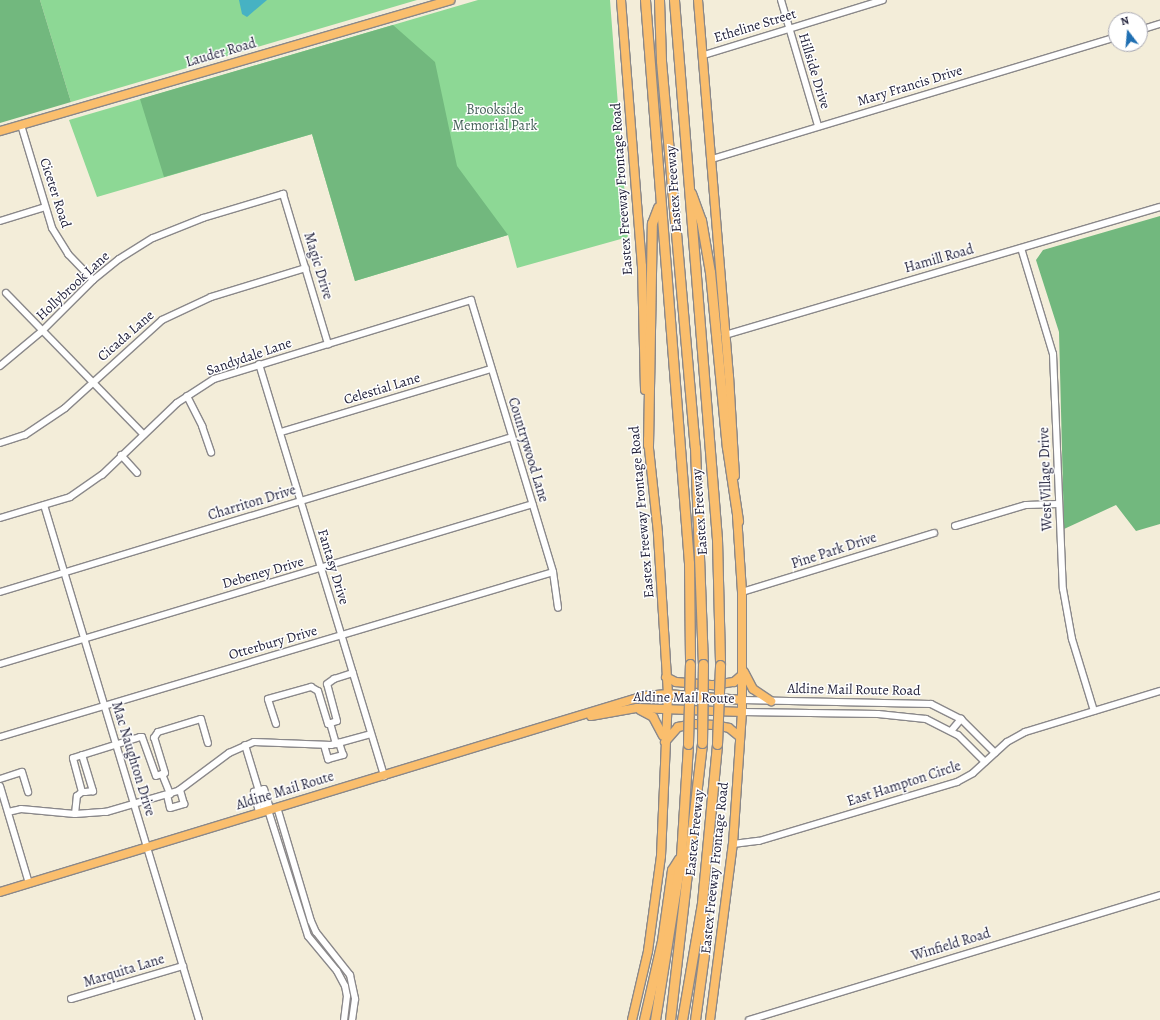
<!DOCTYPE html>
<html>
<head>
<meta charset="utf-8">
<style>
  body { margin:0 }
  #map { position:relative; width:1160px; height:1020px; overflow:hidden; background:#f3edd9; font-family:Alegreya,serif }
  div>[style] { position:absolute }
  .green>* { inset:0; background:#8dd895 }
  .forest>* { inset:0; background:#72b87e }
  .water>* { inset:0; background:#46b2c3 }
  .roads { filter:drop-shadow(1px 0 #8a888a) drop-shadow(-1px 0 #8a888a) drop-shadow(0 1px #8a888a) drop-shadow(0 -1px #8a888a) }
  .minor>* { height:6px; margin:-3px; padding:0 3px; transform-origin:3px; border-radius:3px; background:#fff }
  .major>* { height:8px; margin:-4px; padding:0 4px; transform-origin:4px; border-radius:4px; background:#fabe6d }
  .highway>* { height:9px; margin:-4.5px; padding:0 4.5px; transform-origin:4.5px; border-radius:4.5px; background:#fabe6d }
  .bridges { filter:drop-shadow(1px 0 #8a888a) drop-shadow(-1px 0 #8a888a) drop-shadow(0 1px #8a888a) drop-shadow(0 -1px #8a888a) }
  .highway-bridge>* { height:9px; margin:-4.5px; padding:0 4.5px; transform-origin:4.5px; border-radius:4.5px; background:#fabe6d }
  span { translate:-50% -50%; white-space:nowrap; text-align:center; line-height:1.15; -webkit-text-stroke:3px #fff; paint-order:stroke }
  .street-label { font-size:14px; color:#22223b }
  .park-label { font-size:14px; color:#47625a }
  .north { position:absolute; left:1108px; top:12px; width:40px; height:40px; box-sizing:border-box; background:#fff; border:1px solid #a7a7b1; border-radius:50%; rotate:344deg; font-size:11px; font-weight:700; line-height:16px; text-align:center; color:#22223b }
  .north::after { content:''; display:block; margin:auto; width:14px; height:18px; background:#1f6fb2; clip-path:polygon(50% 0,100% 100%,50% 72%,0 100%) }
</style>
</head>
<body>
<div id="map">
  <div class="green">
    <div style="clip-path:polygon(40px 0,417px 0,71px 102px)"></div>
    <div style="clip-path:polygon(478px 0,610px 0,628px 237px,517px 268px,508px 235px,355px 281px,312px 134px,97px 197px,69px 120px)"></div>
  </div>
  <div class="forest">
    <div style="clip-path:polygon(0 0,40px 0,71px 102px,0 123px)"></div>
    <div style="clip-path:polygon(393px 25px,435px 62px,457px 166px,508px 235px,355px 281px,312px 134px,164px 177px,140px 99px)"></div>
    <div style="clip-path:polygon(1160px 216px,1160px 524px,1136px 531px,1116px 505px,1064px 529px,1059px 332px,1036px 260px,1043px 250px)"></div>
  </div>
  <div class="water">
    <div style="clip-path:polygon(239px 0,267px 0,247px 17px,242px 14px)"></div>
  </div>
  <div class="roads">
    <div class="minor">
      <div style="left:781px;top:0;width:131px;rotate:73.6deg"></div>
      <div style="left:1140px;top:30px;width:21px;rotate:-17deg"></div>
      <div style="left:704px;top:55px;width:187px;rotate:-17.1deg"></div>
      <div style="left:21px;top:125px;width:108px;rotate:73.2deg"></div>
      <div style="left:52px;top:228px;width:31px;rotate:58deg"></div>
      <div style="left:68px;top:254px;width:36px;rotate:46deg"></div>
      <div style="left:712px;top:159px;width:422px;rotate:-16.8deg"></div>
      <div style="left:0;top:221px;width:47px;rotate:-17.3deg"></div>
      <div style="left:1021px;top:248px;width:111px;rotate:73.2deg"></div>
      <div style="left:1053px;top:354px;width:235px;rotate:87.6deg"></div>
      <div style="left:1063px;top:589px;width:51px;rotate:79.8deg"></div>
      <div style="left:1072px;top:639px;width:75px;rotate:73deg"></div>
      <div style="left:6px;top:293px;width:197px;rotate:45.8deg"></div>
      <div style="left:725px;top:335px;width:453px;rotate:-16.4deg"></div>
      <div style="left:259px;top:364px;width:431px;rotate:73.1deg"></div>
      <div style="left:0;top:366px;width:55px;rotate:-39.8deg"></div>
      <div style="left:42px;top:331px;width:72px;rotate:-45deg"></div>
      <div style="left:93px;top:280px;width:33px;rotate:-39deg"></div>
      <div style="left:119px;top:259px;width:40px;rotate:-32deg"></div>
      <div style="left:153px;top:238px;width:54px;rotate:-21.8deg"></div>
      <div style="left:203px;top:218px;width:84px;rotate:-16.7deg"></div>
      <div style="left:283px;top:194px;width:157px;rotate:73.3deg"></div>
      <div style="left:187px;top:396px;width:34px;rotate:63deg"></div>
      <div style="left:202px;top:426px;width:28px;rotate:71deg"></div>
      <div style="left:281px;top:432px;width:219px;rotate:-16.7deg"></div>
      <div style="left:0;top:443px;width:26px;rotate:-18deg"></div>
      <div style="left:25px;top:435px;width:48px;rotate:-34deg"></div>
      <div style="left:65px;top:408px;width:131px;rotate:-42.2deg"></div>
      <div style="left:162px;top:320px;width:54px;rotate:-25.1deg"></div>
      <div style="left:211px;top:297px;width:99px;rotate:-17deg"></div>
      <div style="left:121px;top:455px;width:24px;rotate:48deg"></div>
      <div style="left:44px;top:505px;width:538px;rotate:73.25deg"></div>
      <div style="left:0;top:518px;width:73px;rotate:-16.7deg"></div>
      <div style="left:70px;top:497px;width:39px;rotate:-35deg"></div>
      <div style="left:102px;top:475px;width:104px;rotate:-43.8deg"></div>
      <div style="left:177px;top:403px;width:44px;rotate:-33deg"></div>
      <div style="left:214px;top:379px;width:269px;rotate:-17.1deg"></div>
      <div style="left:471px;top:300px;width:284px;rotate:73.2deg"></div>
      <div style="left:553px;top:572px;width:36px;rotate:82deg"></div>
      <div style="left:955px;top:526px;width:74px;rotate:-16.5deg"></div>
      <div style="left:1026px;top:505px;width:32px;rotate:-2deg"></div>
      <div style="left:0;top:592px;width:535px;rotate:-16.84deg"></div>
      <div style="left:742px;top:592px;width:201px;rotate:-17.1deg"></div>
      <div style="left:0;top:664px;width:556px;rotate:-16.71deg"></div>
      <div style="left:742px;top:700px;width:189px;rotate:1.2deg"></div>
      <div style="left:931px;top:704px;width:34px;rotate:27deg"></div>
      <div style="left:961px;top:719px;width:48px;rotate:45deg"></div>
      <div style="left:742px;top:712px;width:136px;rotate:0.8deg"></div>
      <div style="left:878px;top:714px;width:48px;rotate:5.9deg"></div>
      <div style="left:926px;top:719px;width:36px;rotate:27deg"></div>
      <div style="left:958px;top:735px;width:38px;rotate:45deg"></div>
      <div style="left:330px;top:723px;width:22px;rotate:74deg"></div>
      <div style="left:276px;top:724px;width:26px;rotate:-108deg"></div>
      <div style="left:268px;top:699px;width:45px;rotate:-15.6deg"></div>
      <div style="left:311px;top:687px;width:8px;rotate:30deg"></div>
      <div style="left:318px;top:691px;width:34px;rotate:73deg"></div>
      <div style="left:328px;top:724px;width:9px;rotate:-18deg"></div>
      <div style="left:337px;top:721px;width:38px;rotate:-105deg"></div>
      <div style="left:327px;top:684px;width:9px;rotate:-36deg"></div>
      <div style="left:334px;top:679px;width:20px;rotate:-18deg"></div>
      <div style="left:951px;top:731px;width:16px;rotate:-50deg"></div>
      <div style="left:0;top:737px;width:577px;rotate:-16.61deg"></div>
      <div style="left:245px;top:745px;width:69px;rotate:73.1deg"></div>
      <div style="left:324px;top:745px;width:15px;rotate:74deg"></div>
      <div style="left:328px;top:759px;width:16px;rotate:-15deg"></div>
      <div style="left:343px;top:755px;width:13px;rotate:-108deg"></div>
      <div style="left:82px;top:755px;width:38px;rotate:73deg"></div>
      <div style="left:93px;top:791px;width:8px;rotate:173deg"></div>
      <div style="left:85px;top:792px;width:3px;rotate:180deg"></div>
      <div style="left:82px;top:792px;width:35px;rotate:-105deg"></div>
      <div style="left:73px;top:758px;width:70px;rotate:-17.4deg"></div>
      <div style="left:140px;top:737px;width:2px"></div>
      <div style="left:142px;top:737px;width:41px;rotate:70.3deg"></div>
      <div style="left:156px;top:776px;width:9px;rotate:-18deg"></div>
      <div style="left:165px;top:773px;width:37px;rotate:-107deg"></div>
      <div style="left:154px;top:738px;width:7px;rotate:-56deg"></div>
      <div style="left:158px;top:732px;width:45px;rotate:-16.8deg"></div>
      <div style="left:201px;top:719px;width:25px;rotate:74deg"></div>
      <div style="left:162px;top:774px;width:22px;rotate:68deg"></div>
      <div style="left:0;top:779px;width:23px;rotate:-18deg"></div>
      <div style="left:22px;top:772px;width:21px;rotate:73deg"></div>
      <div style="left:0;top:786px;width:101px;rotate:73.4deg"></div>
      <div style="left:167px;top:795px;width:13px;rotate:77deg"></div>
      <div style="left:170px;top:808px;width:15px;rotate:-16deg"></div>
      <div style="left:184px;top:804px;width:15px;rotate:-106deg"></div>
      <div style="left:277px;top:807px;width:119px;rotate:73.4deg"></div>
      <div style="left:311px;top:921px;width:12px;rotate:66deg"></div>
      <div style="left:316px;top:932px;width:55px;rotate:51.7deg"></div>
      <div style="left:350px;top:975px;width:25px;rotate:78deg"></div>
      <div style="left:355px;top:999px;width:21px;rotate:98deg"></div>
      <div style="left:268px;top:810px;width:132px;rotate:72.4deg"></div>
      <div style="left:308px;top:936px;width:45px;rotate:50.4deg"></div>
      <div style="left:337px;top:971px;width:17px;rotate:62deg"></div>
      <div style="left:345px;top:986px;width:10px;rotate:79deg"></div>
      <div style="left:347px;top:996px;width:24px;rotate:97deg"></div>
      <div style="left:8px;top:812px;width:13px;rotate:-13deg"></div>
      <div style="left:21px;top:809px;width:54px;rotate:5.3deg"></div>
      <div style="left:75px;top:814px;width:31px;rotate:-4deg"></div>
      <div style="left:106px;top:812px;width:75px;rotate:-16.3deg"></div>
      <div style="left:178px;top:791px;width:64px;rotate:-36.7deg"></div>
      <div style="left:229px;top:753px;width:27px;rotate:-24deg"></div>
      <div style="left:254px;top:742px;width:77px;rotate:2.2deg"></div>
      <div style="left:331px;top:745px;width:41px;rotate:-15.4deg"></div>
      <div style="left:259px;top:812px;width:21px;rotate:-104deg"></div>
      <div style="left:254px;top:792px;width:10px;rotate:-17deg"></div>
      <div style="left:264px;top:789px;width:21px;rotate:73deg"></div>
      <div style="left:75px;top:814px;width:18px;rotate:-84deg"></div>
      <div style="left:77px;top:796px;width:6px;rotate:-39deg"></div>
      <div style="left:733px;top:844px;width:26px;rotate:-7deg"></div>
      <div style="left:759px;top:841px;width:207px;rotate:-16.6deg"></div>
      <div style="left:957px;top:782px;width:18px;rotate:-29deg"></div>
      <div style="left:973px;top:773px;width:46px;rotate:-42.4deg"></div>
      <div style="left:1007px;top:742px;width:21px;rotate:-29deg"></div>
      <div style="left:1025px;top:732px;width:141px;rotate:-16.9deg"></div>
      <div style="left:71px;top:999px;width:117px;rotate:-16.4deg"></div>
      <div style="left:749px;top:1020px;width:430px;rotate:-16.9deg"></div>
    </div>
    <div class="major">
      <div style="left:621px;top:0;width:267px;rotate:85.5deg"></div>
      <div style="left:642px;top:266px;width:124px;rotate:88.6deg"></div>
      <div style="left:698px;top:0;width:377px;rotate:85.3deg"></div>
      <div style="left:729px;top:376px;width:100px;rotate:86.6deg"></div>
      <div style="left:0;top:131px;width:469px;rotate:-16.2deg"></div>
      <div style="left:744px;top:672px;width:19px;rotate:62deg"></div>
      <div style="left:753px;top:689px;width:22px;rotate:34deg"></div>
      <div style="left:666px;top:677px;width:11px;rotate:27deg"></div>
      <div style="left:676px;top:682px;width:38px;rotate:5deg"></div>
      <div style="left:714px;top:685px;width:20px;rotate:-9deg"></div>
      <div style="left:734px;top:682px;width:11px;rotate:-41deg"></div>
      <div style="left:640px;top:710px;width:15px;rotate:28deg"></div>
      <div style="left:653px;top:717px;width:21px;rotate:62deg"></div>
      <div style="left:591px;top:716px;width:47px;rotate:-9.9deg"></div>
      <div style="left:637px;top:708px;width:105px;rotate:2.2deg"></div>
      <div style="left:665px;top:742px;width:20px;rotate:-49deg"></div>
      <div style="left:678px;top:727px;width:16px;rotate:-11deg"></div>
      <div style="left:694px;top:724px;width:21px;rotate:3deg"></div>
      <div style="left:715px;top:725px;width:14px;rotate:12deg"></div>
      <div style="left:729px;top:728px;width:13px;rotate:39deg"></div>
      <div style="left:0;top:892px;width:673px;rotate:-16.93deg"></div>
      <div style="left:644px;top:696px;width:24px;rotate:-5deg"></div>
      <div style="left:668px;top:694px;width:74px;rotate:4.6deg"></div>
      <div style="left:632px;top:1020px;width:71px;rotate:-76.9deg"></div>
      <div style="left:648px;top:951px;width:96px;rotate:-82.2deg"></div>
      <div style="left:661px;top:856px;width:162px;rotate:-87.5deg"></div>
      <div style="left:668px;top:694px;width:161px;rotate:-93.6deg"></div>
      <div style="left:658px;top:533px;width:94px;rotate:-96.1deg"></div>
      <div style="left:710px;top:1020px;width:177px;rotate:-82.6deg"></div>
      <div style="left:733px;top:844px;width:132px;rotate:-86.1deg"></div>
      <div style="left:742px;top:712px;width:120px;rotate:-90deg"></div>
      <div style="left:742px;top:592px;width:77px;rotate:-93.7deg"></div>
    </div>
    <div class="highway">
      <div style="left:645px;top:0;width:565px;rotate:85.53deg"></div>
      <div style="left:689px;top:563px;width:101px;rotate:89.4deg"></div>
      <div style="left:659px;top:0;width:61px;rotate:88.1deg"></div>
      <div style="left:661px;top:61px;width:387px;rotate:85deg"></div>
      <div style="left:695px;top:447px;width:217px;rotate:87.9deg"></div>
      <div style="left:674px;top:0;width:541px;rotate:85.44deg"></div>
      <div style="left:717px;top:539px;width:126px;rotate:88.6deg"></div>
      <div style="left:691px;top:193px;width:29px;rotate:70deg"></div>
      <div style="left:701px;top:220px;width:53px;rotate:80.2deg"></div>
      <div style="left:710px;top:272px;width:176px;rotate:84.5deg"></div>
      <div style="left:727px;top:447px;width:75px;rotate:81.5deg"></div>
      <div style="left:648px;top:445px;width:222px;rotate:-89deg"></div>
      <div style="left:652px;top:223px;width:17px;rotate:-69deg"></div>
      <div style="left:644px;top:1020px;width:81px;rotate:-77.2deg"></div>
      <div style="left:662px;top:941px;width:72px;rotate:-82deg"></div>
      <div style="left:672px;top:870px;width:13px;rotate:-58deg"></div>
      <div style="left:655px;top:1020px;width:166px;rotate:-81deg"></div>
      <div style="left:681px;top:856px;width:112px;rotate:-86.4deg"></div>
      <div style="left:670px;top:1020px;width:279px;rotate:-83.4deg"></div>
      <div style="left:682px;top:1020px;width:119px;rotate:-80.3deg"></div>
      <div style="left:702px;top:903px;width:160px;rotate:-84.6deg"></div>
      <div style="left:695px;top:1020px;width:74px;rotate:-82.2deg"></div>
      <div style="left:705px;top:947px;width:33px;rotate:-93deg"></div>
    </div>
  </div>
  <div class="bridges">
    <div class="highway-bridge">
      <div style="left:702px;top:743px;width:79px;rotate:-89.3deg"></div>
      <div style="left:688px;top:744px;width:80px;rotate:-88.6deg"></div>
      <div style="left:717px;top:744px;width:79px;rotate:-87.8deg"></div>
    </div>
  </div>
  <div class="street-label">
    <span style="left:755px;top:26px;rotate:-17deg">Etheline Street</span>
    <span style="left:221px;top:53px;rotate:-16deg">Lauder Road</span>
    <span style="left:814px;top:71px;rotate:73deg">Hillside Drive</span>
    <span style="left:910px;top:86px;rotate:-17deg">Mary Francis Drive</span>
    <span style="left:622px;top:189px;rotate:-94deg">Eastex Freeway Frontage Road</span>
    <span style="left:674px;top:189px;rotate:-94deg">Eastex Freeway</span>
    <span style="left:55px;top:193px;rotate:72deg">Ciceter Road</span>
    <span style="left:939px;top:259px;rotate:-16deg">Hamill Road</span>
    <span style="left:318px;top:266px;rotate:73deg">Magic Drive</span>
    <span style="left:73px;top:286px;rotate:-43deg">Hollybrook Lane</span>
    <span style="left:126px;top:336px;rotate:-41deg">Cicada Lane</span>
    <span style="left:249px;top:357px;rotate:-19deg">Sandydale Lane</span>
    <span style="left:382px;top:389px;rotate:-17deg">Celestial Lane</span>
    <span style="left:528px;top:450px;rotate:73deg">Countrywood Lane</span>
    <span style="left:1046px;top:479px;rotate:-92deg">West Village Drive</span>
    <span style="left:252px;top:503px;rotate:-17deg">Charriton Drive</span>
    <span style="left:642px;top:512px;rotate:-95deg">Eastex Freeway Frontage Road</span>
    <span style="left:700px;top:512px;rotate:-94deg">Eastex Freeway</span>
    <span style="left:834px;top:551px;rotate:-18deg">Pine Park Drive</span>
    <span style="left:333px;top:567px;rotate:73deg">Fantasy Drive</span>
    <span style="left:263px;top:573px;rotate:-16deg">Debeney Drive</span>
    <span style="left:273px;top:643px;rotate:-16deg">Otterbury Drive</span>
    <span style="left:854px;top:690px;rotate:1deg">Aldine Mail Route Road</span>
    <span style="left:684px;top:698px;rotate:1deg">Aldine Mail Route</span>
    <span style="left:133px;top:759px;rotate:73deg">Mac Naughton Drive</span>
    <span style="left:904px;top:784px;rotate:-18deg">East Hampton Circle</span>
    <span style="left:285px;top:791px;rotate:-17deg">Aldine Mail Route</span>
    <span style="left:695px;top:833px;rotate:-84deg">Eastex Freeway</span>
    <span style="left:715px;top:868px;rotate:-84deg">Eastex Freeway Frontage Road</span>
    <span style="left:951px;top:945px;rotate:-17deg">Winfield Road</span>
    <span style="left:124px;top:971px;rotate:-17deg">Marquita Lane</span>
  </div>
  <div class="park-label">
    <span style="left:495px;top:118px">Brookside<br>Memorial Park</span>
  </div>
  <div class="north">N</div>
</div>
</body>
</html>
